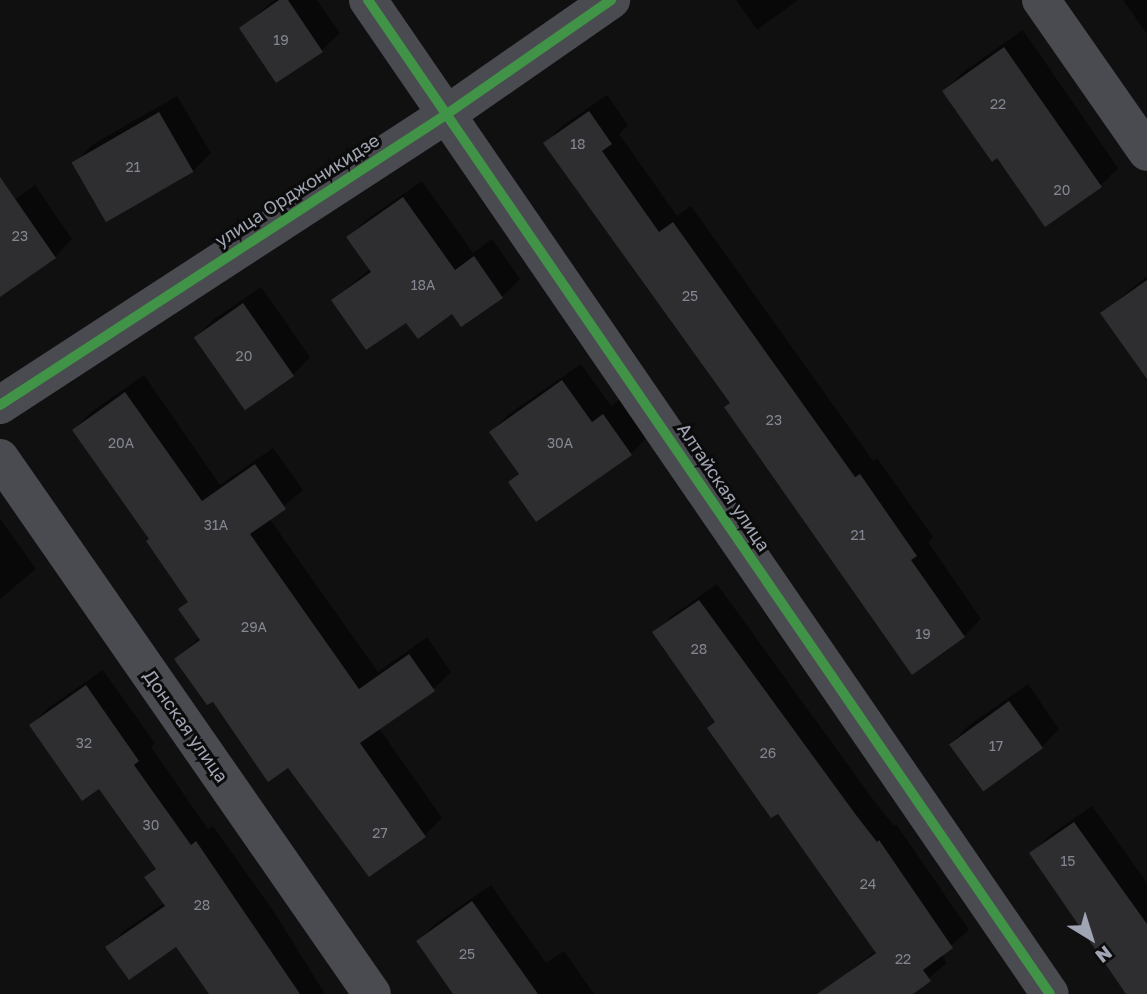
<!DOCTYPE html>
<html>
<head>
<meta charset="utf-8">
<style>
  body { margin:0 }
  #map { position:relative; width:1147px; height:994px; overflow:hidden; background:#101011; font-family:"Golos Text",sans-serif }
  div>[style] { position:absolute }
  .shadow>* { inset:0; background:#0007 }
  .building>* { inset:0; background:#2e2e30; transform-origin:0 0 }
  .street>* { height:38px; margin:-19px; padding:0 19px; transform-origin:19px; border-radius:19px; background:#4a4b50 }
  .cycleway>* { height:10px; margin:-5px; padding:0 5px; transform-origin:5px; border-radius:5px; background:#419447 }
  span { translate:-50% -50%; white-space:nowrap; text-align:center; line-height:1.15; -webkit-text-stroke:6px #0b0b0c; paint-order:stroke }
  .number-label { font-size:14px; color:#848792 }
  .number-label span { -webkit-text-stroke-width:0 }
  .street-label { font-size:18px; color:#a0a5b3 }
  .north { position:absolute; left:1056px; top:903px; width:70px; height:70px; -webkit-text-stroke:5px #0b0b0c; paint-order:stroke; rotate:142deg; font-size:19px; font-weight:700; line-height:28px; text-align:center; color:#a0a5b3 }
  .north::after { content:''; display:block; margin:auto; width:24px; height:32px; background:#a0a5b3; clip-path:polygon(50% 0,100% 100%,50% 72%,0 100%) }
</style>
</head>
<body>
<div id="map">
  <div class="shadow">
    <div style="clip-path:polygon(274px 0,317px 0,340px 33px,322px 50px,277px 81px,241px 29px)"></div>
    <div style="clip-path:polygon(736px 0,798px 0,757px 30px)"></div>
    <div style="clip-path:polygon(1123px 0,1147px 0,1147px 34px)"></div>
    <div style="clip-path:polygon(1023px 30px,1118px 168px,1101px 185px,1046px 225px,997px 156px,944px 91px,962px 73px)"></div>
    <div style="clip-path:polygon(607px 95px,628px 125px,619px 134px,677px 216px,691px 206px,873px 461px,877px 458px,933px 537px,928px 542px,981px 619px,964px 636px,731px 403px,545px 144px,562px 126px)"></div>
    <div style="clip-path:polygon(177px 96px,211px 153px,193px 171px,108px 220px,75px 163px,92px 145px)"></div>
    <div style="clip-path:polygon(422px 181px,473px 253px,492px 239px,520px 279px,502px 297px,462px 325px,453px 312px,407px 320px,333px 300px,370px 269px,348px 237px,366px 220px)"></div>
    <div style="clip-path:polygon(35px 185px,72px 239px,55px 257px,0 295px,0 210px)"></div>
    <div style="clip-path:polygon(1147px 276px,1147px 376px,1102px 313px)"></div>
    <div style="clip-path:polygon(261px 287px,310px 357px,293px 375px,196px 337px,214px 319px)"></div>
    <div style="clip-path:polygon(581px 364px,611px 406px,622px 398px,648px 436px,631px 454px,510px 482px,520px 472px,491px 432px,509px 414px)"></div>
    <div style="clip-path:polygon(144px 375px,220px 485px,273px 448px,303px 490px,269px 518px,378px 672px,427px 637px,451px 672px,434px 689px,379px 728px,442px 818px,425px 835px,289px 765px,213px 699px,177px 659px,200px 637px,181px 609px,189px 601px,151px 539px,74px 430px,91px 412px)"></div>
    <div style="clip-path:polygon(0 519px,36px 569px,0 599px)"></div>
    <div style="clip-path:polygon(717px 584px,872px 798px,894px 826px,896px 824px,969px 930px,941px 954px,947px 963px,910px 994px,850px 994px,840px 979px,876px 950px,655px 632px,672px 616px)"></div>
    <div style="clip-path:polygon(103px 670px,155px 743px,151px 747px,208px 829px,213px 826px,276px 915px,325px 994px,212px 994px,177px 944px,107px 947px,124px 931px,164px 903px,147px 878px,157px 868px,100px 787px,31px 725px,48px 708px)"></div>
    <div style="clip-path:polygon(1028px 684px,1059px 729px,1042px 747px,951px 744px,968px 726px)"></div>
    <div style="clip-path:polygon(1092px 806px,1147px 883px,1147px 994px,1130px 994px,1031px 854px,1049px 836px)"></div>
    <div style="clip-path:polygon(491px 885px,546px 963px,564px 951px,594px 994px,455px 994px,418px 941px,436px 923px)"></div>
  </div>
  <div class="building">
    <div style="clip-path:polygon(279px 0,288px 0,323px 52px,276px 83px,239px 28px)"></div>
    <div style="clip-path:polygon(1004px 47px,1102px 187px,1045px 227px,997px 158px,992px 162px,942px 91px)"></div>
    <div style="clip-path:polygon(589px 111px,612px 144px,602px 151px,659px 232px,673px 222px,855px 477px,860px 474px,917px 556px,911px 560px,965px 637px,912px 675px,724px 407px,730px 403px,543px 143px)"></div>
    <div style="left:159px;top:112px;width:69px;height:101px;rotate:60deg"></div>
    <div style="clip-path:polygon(0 177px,56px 258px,0 297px)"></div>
    <div style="clip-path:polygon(403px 197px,455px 270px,474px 256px,503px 298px,461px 327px,452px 314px,418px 339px,406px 323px,366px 350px,331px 300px,371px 272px,346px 237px)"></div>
    <div style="clip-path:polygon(1147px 280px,1147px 379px,1100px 313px)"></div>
    <div style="left:243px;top:303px;width:89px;height:60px;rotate:55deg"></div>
    <div style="clip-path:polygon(562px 380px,592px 422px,603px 414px,632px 455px,536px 522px,508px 482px,519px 474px,489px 432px)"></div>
    <div style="clip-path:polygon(125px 392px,202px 501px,255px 464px,286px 509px,250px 534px,359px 689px,409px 654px,435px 691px,360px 743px,426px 837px,369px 877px,288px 768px,268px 782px,213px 702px,207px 705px,174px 659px,200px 640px,178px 609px,188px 602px,146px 541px,149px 539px,72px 430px)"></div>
    <div style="clip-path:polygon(699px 600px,856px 815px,877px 842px,879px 840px,953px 948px,923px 970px,931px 981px,913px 994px,817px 994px,876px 953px,778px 814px,771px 818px,707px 728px,715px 722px,652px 632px)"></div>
    <div style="clip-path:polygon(86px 685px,139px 761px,134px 765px,191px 845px,196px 841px,300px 994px,209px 994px,176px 947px,129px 980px,105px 947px,165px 906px,144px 877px,156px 869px,99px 789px,82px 801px,29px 725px)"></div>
    <div style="left:1009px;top:701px;width:58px;height:74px;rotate:54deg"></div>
    <div style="clip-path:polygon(1074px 822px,1147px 924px,1147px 994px,1126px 994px,1029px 853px)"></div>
    <div style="clip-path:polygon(472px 901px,538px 994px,453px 994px,416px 941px)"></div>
  </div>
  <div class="street">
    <div style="left:368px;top:0;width:1205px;rotate:55.55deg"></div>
    <div style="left:1041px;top:0;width:185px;rotate:55.1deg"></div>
    <div style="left:0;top:405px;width:533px;rotate:-33.06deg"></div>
    <div style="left:447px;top:114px;width:200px;rotate:-34.8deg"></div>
    <div style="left:0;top:458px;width:652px;rotate:55.24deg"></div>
  </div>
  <div class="cycleway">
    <div style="left:368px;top:0;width:1205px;rotate:55.55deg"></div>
    <div style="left:0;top:405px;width:533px;rotate:-33.06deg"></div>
    <div style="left:447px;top:114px;width:200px;rotate:-34.8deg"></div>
  </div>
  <div class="number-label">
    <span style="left:281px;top:40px">19</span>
    <span style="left:998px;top:104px">22</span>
    <span style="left:578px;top:144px">18</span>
    <span style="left:133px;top:167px">21</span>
    <span style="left:1062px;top:190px">20</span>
    <span style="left:20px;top:236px">23</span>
    <span style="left:423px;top:285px">18А</span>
    <span style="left:690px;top:296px">25</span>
    <span style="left:244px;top:356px">20</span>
    <span style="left:774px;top:420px">23</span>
    <span style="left:121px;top:443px">20А</span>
    <span style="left:560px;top:443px">30А</span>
    <span style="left:216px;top:525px">31А</span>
    <span style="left:858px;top:535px">21</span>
    <span style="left:254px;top:627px">29А</span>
    <span style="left:923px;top:634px">19</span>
    <span style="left:699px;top:649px">28</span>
    <span style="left:84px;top:743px">32</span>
    <span style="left:996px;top:746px">17</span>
    <span style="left:768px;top:753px">26</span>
    <span style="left:151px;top:825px">30</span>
    <span style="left:380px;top:833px">27</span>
    <span style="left:1068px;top:861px">15</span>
    <span style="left:868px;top:884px">24</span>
    <span style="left:202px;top:905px">28</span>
    <span style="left:467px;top:954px">25</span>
    <span style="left:903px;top:959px">22</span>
  </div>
  <div class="street-label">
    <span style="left:297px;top:190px;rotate:-33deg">улица Орджоникидзе</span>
    <span style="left:724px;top:487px;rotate:56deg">Алтайская улица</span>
    <span style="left:186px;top:726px;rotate:55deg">Донская улица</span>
  </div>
  <div class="north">N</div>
</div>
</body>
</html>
